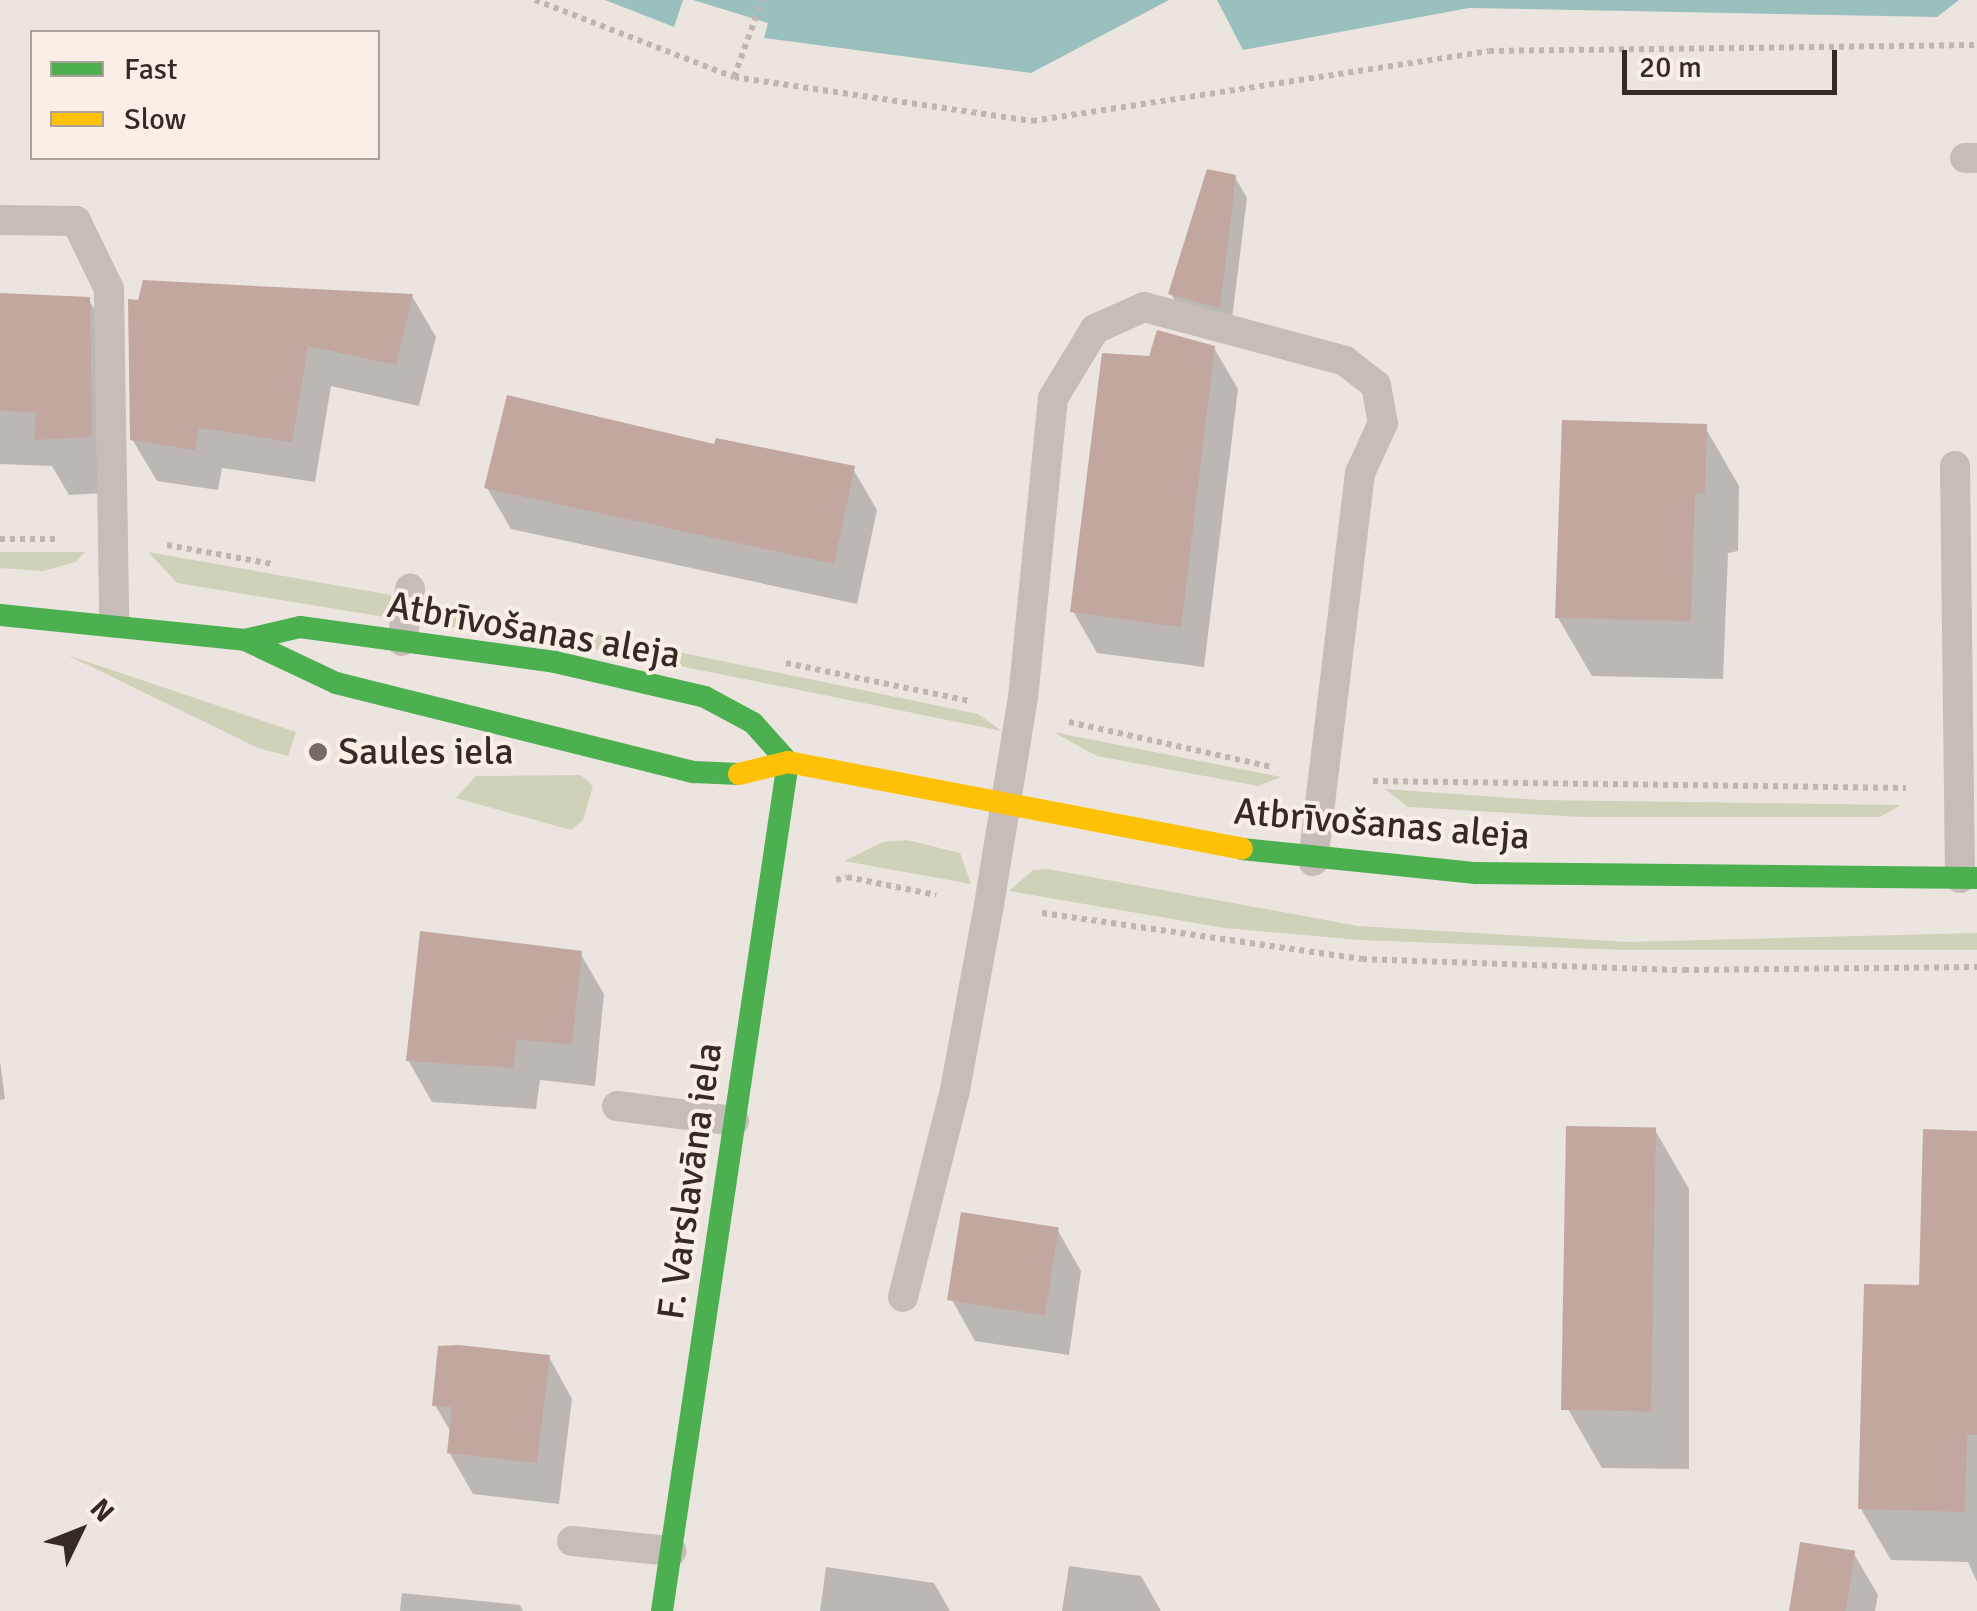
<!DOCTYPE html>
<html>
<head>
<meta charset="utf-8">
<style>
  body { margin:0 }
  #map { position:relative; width:1977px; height:1611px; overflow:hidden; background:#ece5df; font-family:Signika,sans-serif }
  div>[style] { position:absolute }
  .green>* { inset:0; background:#cfd2b8 }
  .water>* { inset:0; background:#9ac0bd }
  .shadow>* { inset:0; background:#0003 }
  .building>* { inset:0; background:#c1a7a0; transform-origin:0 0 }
  .path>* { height:6px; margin-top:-3px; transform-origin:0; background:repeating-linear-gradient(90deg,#beb6b1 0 5px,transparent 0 10px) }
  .lane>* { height:30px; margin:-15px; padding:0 15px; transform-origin:15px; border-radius:15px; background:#c6bdb8 }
  .fast>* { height:22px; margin:-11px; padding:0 11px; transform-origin:11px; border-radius:11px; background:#4caf50 }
  .slow>* { height:22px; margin:-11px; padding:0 11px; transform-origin:11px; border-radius:11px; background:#ffc107 }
  .dots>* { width:28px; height:28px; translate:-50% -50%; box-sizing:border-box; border:5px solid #faefe6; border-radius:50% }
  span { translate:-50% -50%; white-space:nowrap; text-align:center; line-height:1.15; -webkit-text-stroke:8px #faefe6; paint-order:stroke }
  .street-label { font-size:38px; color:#362a27 }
  .poi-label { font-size:38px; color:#362a27 }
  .left { translate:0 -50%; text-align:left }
  .legend { position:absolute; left:30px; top:30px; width:350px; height:130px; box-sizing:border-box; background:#faefe6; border:2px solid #aca09a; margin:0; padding:12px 18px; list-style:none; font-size:30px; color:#362a27 }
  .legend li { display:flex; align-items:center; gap:20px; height:50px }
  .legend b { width:50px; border:2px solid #aca09a }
  .north { position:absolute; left:30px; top:1481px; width:100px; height:100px; -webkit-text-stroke:8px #faefe6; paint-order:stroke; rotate:47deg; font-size:28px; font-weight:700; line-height:40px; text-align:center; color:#362a27 }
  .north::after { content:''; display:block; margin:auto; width:35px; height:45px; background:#362a27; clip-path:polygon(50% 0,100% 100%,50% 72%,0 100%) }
  .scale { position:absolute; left:1622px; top:50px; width:215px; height:45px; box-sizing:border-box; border:5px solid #362a27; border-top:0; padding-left:12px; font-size:30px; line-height:35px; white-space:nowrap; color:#362a27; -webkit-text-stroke:8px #faefe6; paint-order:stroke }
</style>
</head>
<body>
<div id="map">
  <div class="green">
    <div style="clip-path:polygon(0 552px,85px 552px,76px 562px,43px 571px,0 568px)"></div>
    <div style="clip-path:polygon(148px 552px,391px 595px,391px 618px,177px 583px)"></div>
    <div style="clip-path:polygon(427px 603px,611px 637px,624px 647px,620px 653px,419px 622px)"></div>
    <div style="clip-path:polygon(664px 649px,978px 714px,1002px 731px,655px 661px)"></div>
    <div style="clip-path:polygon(67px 655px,296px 732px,288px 756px,258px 748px)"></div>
    <div style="clip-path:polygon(1053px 732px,1281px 777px,1282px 777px,1258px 786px,1097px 756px)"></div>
    <div style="clip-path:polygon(581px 775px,593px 786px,583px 820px,571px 830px,456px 798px,476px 776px)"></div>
    <div style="clip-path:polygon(1385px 789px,1540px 800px,1901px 805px,1880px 817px,1580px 817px,1408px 807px)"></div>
    <div style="clip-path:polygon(907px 840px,960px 853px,971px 884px,844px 861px,883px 842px)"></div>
    <div style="clip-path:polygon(1048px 869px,1358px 926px,1627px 942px,1977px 933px,1977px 950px,1625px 950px,1359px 940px,1225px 928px,1009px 891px,1033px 870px)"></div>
  </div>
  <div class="water">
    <div style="clip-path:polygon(605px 0,683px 0,674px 27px)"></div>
    <div style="clip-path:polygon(693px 0,1169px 0,1031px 73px,764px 38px,768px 23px)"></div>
    <div style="clip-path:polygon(1217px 0,1959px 0,1937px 17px,1469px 8px,1243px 50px)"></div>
  </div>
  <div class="shadow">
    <div style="clip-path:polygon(1235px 177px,1247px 198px,1231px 327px,1183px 315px,1171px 294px)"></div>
    <div style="clip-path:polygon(0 296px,89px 300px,121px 355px,123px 492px,69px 495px,52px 466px,0 464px)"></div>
    <div style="clip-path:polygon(412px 296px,436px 337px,419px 406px,331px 386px,315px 482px,222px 468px,218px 490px,157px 481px,132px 439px,130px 302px)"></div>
    <div style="clip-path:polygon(1214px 348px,1238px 389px,1204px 667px,1097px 653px,1073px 611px,1151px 359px)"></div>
    <div style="clip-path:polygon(1705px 427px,1739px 486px,1738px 551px,1728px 553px,1723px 679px,1592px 676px,1558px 618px)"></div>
    <div style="clip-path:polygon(716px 447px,853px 469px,877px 510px,857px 604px,511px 529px,487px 488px)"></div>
    <div style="clip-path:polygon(580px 953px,604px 994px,595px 1086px,540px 1080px,536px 1109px,432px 1102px,408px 1060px)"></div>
    <div style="clip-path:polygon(0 1061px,5px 1099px,0 1100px)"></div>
    <div style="clip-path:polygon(1655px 1130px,1689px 1189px,1689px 1469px,1602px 1468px,1568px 1409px)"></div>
    <div style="clip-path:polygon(1977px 1133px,1977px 1582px,1968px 1562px,1891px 1560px,1861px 1509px,1921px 1287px)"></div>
    <div style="clip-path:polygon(1057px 1229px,1081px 1271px,1069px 1355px,975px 1341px,952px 1300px)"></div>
    <div style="clip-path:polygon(549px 1357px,572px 1399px,559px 1504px,473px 1494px,449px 1452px,452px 1434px,435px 1405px)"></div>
    <div style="clip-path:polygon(1854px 1554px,1878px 1595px,1875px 1611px,1791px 1611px)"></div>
    <div style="clip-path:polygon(1069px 1566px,1141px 1576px,1161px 1611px,1062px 1611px)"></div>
    <div style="clip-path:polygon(826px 1567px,934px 1583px,950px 1611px,820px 1611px)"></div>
    <div style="clip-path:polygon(402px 1593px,520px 1605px,523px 1611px,400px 1611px)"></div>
  </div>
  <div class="building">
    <div style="clip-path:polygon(1207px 169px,1236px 175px,1220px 308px,1168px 294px)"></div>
    <div style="clip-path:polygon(143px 280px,275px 287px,413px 294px,396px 365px,308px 346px,292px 442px,199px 428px,195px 450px,130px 440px,128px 299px,138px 300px)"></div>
    <div style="clip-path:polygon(0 293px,90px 297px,92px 437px,34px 440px,36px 412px,0 411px)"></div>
    <div style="clip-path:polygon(1157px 330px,1215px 346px,1181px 627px,1070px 612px,1102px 353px,1149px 356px)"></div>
    <div style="clip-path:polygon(507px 395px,714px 444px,716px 438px,855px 466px,834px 564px,484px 488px)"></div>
    <div style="clip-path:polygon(1562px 420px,1707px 424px,1705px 493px,1695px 494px,1691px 621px,1555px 618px)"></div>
    <div style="clip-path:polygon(420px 931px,582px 951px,572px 1045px,517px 1039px,513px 1068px,406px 1061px)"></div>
    <div style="left:1566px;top:1126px;width:90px;height:284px;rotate:1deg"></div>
    <div style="clip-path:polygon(1923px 1129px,1977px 1131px,1977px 1435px,1967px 1435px,1965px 1512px,1858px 1509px,1864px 1284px,1919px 1285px)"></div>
    <div style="left:961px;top:1212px;width:99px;height:89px;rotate:9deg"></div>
    <div style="clip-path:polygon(459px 1345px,550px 1355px,537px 1463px,447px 1453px,452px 1407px,432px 1406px,438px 1346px)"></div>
    <div style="left:1800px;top:1542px;width:56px;height:70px;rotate:9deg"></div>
  </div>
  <div class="path">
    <div style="left:535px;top:0;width:213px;rotate:21.2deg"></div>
    <div style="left:734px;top:77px;width:301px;rotate:8.4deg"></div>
    <div style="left:1032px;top:121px;width:462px;rotate:-8.7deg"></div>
    <div style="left:1489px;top:51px;width:488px;rotate:-0.7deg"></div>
    <div style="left:734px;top:77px;width:82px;rotate:-70deg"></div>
    <div style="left:0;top:539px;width:60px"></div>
    <div style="left:167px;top:545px;width:108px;rotate:10.2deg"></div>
    <div style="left:786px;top:663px;width:187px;rotate:11.7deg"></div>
    <div style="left:1069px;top:722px;width:208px;rotate:12.5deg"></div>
    <div style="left:1373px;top:781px;width:533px;rotate:0.75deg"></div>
    <div style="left:836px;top:880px;width:11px;rotate:-15deg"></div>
    <div style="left:847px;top:877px;width:91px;rotate:11.4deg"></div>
    <div style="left:1042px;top:913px;width:323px;rotate:8.2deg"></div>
    <div style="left:1362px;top:959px;width:322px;rotate:2deg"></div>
    <div style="left:1684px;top:970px;width:293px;rotate:-0.6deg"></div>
  </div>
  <div class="lane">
    <div style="left:1965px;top:158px;width:12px"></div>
    <div style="left:2px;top:220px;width:74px;rotate:0.8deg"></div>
    <div style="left:76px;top:221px;width:76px;rotate:64.1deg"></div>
    <div style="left:109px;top:289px;width:334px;rotate:89.1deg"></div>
    <div style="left:1955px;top:466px;width:412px;rotate:89.3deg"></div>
    <div style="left:402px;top:641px;width:53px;rotate:-81.3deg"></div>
    <div style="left:617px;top:1106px;width:118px;rotate:7.3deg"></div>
    <div style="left:903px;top:1297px;width:213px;rotate:-75.9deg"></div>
    <div style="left:955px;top:1090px;width:188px;rotate:-79.6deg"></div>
    <div style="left:989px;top:905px;width:210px;rotate:-80.7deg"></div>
    <div style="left:1023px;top:698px;width:301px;rotate:-84.3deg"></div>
    <div style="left:1053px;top:398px;width:81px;rotate:-58.7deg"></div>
    <div style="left:1095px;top:329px;width:54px;rotate:-24.2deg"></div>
    <div style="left:1144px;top:307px;width:208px;rotate:15deg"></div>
    <div style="left:1345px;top:361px;width:39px;rotate:38deg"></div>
    <div style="left:1376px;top:385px;width:39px;rotate:80deg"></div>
    <div style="left:1383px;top:423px;width:55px;rotate:114.7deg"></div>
    <div style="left:1360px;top:473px;width:391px;rotate:96.9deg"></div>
    <div style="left:572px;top:1541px;width:100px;rotate:5.8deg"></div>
  </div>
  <div class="fast">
    <div style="left:0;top:615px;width:246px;rotate:5.8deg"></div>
    <div style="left:245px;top:640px;width:101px;rotate:25.3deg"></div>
    <div style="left:336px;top:683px;width:369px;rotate:14deg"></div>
    <div style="left:694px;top:772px;width:45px;rotate:2.5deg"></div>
    <div style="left:245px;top:640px;width:57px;rotate:-13.3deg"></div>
    <div style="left:300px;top:627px;width:257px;rotate:7.8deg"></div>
    <div style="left:555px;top:662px;width:154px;rotate:13.1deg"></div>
    <div style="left:705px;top:697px;width:55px;rotate:28.4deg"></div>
    <div style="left:753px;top:723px;width:52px;rotate:48.1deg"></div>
    <div style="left:1242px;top:849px;width:235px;rotate:5.9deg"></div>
    <div style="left:1476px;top:873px;width:501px;rotate:0.57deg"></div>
    <div style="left:662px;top:1611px;width:858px;rotate:-81.56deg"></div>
  </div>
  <div class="slow">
    <div style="left:739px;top:774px;width:50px;rotate:-13.8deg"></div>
    <div style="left:788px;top:762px;width:462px;rotate:10.8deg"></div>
  </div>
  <div class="dots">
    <div style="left:318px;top:752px;background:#766b67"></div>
  </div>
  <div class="street-label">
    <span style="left:534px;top:630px;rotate:10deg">Atbrīvošanas aleja</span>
    <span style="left:1382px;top:824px;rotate:5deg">Atbrīvošanas aleja</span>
    <span style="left:690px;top:1181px;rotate:-82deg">F. Varslavāna iela</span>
  </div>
  <div class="poi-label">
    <span class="left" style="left:338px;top:752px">Saules iela</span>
  </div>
  <ul class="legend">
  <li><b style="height:12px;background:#4caf50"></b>Fast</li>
  <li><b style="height:12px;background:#ffc107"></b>Slow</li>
  </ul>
  <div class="north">N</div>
  <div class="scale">20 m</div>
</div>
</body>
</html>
